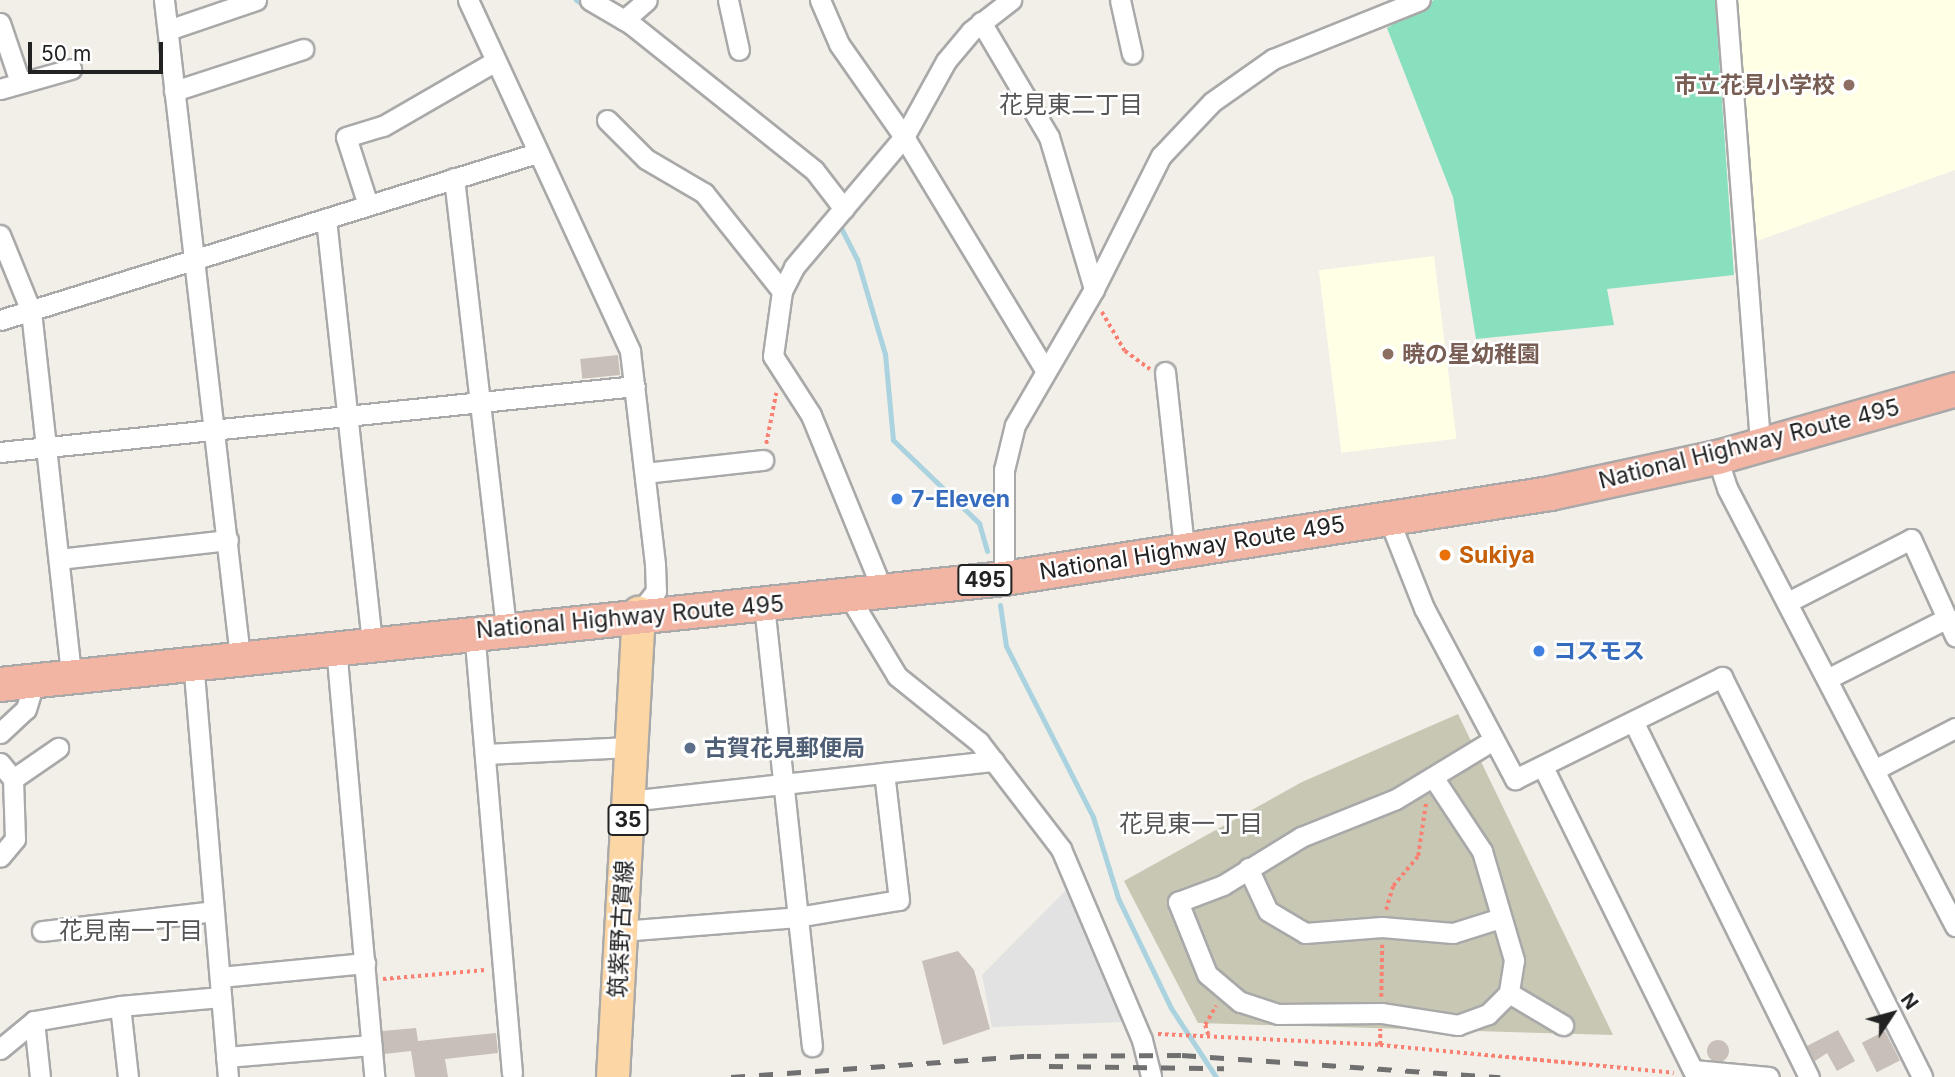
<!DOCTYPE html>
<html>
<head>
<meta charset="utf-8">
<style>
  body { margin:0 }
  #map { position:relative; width:1955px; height:1077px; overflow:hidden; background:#f2efe9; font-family:Inter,"Noto Sans JP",sans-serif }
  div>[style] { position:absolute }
  .education>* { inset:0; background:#ffffe5; transform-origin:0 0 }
  .construction>* { inset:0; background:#c7c7b4 }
  .pitch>* { inset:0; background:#88e0be }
  .parking>* { inset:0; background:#e2e2e2 }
  .stream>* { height:5px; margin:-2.5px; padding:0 2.5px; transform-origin:2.5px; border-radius:2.5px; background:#aad3df }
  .building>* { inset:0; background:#c7bfb8; transform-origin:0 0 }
  .round { border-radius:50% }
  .path>* { height:3.5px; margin-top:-1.75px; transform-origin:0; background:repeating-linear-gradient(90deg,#fa8072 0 3.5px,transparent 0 7px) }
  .roads { filter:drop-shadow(2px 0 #a9a9a9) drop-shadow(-2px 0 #a9a9a9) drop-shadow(0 2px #a9a9a9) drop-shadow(0 -2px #a9a9a9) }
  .minor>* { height:19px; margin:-9.5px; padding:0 9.5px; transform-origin:9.5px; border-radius:9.5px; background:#fff }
  .primary>* { height:32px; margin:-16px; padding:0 16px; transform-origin:16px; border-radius:16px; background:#fcd6a4 }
  .trunk>* { height:33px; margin:-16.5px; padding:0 16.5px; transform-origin:16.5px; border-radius:16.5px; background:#f2b4a3 }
  .rail>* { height:5px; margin-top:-2.5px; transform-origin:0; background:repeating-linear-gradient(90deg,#707070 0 14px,transparent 0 28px) }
  .dots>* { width:19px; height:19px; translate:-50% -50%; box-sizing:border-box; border:4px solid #fff; border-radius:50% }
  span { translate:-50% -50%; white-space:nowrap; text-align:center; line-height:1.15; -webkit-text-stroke:5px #fff; paint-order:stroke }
  .shield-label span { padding:2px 5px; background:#fff; border:2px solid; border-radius:5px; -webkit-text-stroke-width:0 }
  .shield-label { font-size:21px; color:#222; font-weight:700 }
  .education-label { font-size:23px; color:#785e54; font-weight:700 }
  .right { translate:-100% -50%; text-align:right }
  .left { translate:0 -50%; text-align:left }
  .street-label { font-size:23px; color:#222 }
  .shop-label { font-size:23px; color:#366cbe; font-weight:700 }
  .food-label { font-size:23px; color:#c56008; font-weight:700 }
  .service-label { font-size:23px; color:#4e5e75; font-weight:700 }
  .neighbourhood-label { font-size:24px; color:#555 }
  .north { position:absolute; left:1857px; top:979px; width:70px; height:70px; -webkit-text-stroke:5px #fff; paint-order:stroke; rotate:54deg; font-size:19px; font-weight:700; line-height:28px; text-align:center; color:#222 }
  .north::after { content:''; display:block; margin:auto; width:24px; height:32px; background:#222; clip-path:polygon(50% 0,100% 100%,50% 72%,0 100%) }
  .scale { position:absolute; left:28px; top:42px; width:135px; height:32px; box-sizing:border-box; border:4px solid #222; border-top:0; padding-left:9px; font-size:21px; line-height:24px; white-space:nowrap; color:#222; -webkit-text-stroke:5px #fff; paint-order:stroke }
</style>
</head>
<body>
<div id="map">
  <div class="education">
    <div style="clip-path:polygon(1736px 0,1955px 0,1955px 170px,1754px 242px)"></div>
    <div style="left:1434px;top:256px;width:184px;height:116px;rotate:83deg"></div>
  </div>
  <div class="construction">
    <div style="clip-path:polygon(1458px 714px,1613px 1035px,1198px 1023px,1124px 881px,1302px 782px)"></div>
  </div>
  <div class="pitch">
    <div style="clip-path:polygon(1434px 0,1715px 0,1734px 275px,1607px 289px,1614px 325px,1476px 339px,1453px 197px,1387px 28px)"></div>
  </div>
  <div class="parking">
    <div style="clip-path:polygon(1069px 887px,1124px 1022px,992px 1027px,982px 975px)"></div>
  </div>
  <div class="stream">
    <div style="left:576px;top:0;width:13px;rotate:32deg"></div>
    <div style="left:839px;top:224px;width:39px;rotate:63deg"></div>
    <div style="left:857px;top:259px;width:99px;rotate:73.6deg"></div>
    <div style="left:885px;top:354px;width:86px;rotate:84.7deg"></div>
    <div style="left:893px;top:440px;width:120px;rotate:44deg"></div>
    <div style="left:979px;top:523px;width:29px;rotate:74deg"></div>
    <div style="left:1000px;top:605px;width:41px;rotate:81.7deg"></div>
    <div style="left:1006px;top:646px;width:192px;rotate:63deg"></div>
    <div style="left:1093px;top:817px;width:85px;rotate:72.8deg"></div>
    <div style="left:1118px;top:898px;width:122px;rotate:64.3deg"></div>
    <div style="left:1171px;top:1008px;width:82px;rotate:56.9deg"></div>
  </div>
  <div class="building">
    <div style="left:618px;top:355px;width:20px;height:38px;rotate:84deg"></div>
    <div style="clip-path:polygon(958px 951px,974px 970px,990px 1029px,943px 1045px,922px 961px)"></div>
    <div style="clip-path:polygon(416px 1028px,418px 1041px,496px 1033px,498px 1053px,445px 1059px,448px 1077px,415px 1077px,411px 1051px,384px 1054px,382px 1031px)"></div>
    <div style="clip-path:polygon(1838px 1030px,1855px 1061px,1837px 1071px,1827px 1053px,1815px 1061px,1807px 1046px)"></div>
    <div style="left:1885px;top:1031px;width:33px;height:26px;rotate:63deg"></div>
    <div class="round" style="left:1707px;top:1040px;width:22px;height:22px"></div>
  </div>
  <div class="path">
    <div style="left:1102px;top:312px;width:45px;rotate:59.5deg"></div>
    <div style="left:1125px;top:351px;width:31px;rotate:36deg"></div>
    <div style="left:766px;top:444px;width:52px;rotate:-78.9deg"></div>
    <div style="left:1386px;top:910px;width:25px;rotate:-74deg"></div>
    <div style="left:1393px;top:886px;width:39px;rotate:-50deg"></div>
    <div style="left:1418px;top:856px;width:55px;rotate:-81.6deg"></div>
    <div style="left:383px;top:979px;width:103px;rotate:-5deg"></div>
    <div style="left:1381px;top:997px;width:52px;rotate:-88.9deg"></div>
    <div style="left:1158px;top:1034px;width:222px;rotate:2.8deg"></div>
    <div style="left:1380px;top:1045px;width:295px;rotate:5.4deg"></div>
    <div style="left:1208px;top:1035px;width:10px;rotate:-107deg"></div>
    <div style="left:1205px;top:1025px;width:22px;rotate:-60deg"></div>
    <div style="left:1380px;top:1045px;width:16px;rotate:-90deg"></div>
  </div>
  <div class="roads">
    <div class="minor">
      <div style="left:164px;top:0;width:661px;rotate:83.4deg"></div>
      <div style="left:468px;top:0;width:387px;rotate:65.2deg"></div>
      <div style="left:630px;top:351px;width:214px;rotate:83.3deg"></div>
      <div style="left:655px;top:564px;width:27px;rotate:88deg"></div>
      <div style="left:656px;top:591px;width:28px;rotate:128deg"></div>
      <div style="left:590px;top:0;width:48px;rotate:30.3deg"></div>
      <div style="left:631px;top:24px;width:234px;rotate:38.6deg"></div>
      <div style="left:814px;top:170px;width:49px;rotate:52.4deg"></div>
      <div style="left:728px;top:0;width:51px;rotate:77.6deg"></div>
      <div style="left:820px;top:0;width:48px;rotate:66.6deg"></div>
      <div style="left:839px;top:44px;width:113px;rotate:55deg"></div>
      <div style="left:904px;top:137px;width:272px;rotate:58.8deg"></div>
      <div style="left:1120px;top:0;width:55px;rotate:77.5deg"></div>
      <div style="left:1726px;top:0;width:446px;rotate:85.6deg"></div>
      <div style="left:624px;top:20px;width:30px;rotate:-41deg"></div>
      <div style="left:981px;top:22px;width:134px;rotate:59.4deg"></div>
      <div style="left:1049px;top:137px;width:159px;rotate:73.5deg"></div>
      <div style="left:0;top:23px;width:62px;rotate:71.3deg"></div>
      <div style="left:168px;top:30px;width:93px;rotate:-18.8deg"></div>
      <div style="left:0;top:89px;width:74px;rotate:-15.7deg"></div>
      <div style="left:174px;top:91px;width:136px;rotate:-18deg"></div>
      <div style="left:607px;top:120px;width:55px;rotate:45deg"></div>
      <div style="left:646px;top:159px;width:67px;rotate:30.4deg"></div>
      <div style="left:704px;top:193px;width:125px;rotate:51.5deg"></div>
      <div style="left:454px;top:178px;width:452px;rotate:83.4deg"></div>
      <div style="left:368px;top:205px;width:71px;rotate:-107.9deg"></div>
      <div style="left:346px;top:137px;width:39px;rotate:-17deg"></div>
      <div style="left:383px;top:126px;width:128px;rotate:-30deg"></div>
      <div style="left:326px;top:219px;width:426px;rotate:83.8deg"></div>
      <div style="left:0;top:235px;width:82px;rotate:67.8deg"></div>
      <div style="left:31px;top:311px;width:367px;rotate:83.7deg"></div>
      <div style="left:0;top:320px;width:562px;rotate:-17.28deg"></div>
      <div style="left:1165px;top:372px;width:177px;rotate:83.8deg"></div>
      <div style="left:0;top:452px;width:638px;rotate:-5.93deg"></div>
      <div style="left:1717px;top:457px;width:33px;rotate:72deg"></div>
      <div style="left:1727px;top:488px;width:494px;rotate:62.5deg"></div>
      <div style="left:645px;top:473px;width:119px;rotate:-6.3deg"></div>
      <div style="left:1388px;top:517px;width:98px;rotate:68.4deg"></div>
      <div style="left:1424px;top:608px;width:194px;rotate:62deg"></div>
      <div style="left:1515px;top:779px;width:231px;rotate:-26.2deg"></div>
      <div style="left:1722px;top:677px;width:447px;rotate:63.4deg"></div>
      <div style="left:59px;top:559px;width:170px;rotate:-6.4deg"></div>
      <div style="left:1004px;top:578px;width:108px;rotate:-90deg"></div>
      <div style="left:1004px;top:470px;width:46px;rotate:-76.3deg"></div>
      <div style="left:1015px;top:425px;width:157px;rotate:-59.8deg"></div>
      <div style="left:1094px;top:289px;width:149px;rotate:-63.3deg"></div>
      <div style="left:1161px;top:156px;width:74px;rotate:-46.6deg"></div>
      <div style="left:1212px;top:102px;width:75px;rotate:-35.2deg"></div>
      <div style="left:1273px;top:59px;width:158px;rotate:-21.9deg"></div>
      <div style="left:884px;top:594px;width:193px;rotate:-112.2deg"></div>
      <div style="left:811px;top:415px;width:70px;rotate:-122.8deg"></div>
      <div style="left:773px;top:356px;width:66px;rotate:-82.1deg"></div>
      <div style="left:782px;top:291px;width:27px;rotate:-63deg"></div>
      <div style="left:794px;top:267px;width:170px;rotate:-49.8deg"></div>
      <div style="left:904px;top:137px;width:87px;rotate:-61.1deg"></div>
      <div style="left:946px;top:61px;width:39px;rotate:-50deg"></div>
      <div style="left:971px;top:31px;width:51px;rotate:-37.8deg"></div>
      <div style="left:850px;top:598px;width:91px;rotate:58.9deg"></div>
      <div style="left:897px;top:676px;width:105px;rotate:38.8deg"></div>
      <div style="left:979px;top:742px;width:135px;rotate:52.5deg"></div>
      <div style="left:1061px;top:849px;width:207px;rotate:67deg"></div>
      <div style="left:1142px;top:1040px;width:38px;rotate:76deg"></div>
      <div style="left:1788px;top:602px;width:138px;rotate:-27.1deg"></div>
      <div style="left:1911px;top:539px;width:107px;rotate:65.6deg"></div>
      <div style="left:764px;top:605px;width:444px;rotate:83.8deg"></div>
      <div style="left:474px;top:630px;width:445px;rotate:85.1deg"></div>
      <div style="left:336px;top:647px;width:432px;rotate:84.9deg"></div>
      <div style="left:193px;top:661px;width:417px;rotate:85.2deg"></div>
      <div style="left:1827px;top:679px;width:135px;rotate:-26.9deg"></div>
      <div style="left:1634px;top:723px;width:395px;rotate:63.7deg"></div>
      <div style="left:0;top:733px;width:35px;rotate:-43deg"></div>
      <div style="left:26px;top:709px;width:30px;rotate:-73deg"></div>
      <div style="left:485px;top:754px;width:145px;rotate:-2.8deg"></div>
      <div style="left:0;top:763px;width:21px;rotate:51deg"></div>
      <div style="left:13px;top:779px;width:60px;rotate:88.1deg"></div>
      <div style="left:15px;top:839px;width:23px;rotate:130deg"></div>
      <div style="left:1543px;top:767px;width:338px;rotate:63.7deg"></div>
      <div style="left:1693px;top:1070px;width:76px;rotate:5.3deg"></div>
      <div style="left:1874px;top:770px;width:91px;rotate:-27.4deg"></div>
      <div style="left:1433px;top:777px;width:89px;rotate:56.5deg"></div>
      <div style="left:1482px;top:851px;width:114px;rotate:73.6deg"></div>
      <div style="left:1514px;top:960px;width:33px;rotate:99deg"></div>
      <div style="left:1509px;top:993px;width:30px;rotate:135deg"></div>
      <div style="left:1488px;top:1014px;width:32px;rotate:160deg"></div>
      <div style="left:1458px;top:1025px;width:78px;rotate:-171.1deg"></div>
      <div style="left:1381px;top:1013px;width:103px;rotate:179.4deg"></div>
      <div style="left:1278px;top:1014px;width:40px;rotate:-162deg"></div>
      <div style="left:1240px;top:1002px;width:43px;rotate:-139.7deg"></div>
      <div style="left:1207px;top:974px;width:78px;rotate:-111.9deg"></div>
      <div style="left:1178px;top:902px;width:48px;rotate:-20.7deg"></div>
      <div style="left:1223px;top:885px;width:92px;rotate:-31.6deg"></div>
      <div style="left:1301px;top:837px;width:102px;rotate:-21.8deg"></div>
      <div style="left:1396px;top:799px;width:114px;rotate:-31.3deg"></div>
      <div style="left:13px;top:779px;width:55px;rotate:-34.6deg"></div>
      <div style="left:629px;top:801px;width:367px;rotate:-6.3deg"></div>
      <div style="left:1248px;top:868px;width:47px;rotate:65.1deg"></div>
      <div style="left:1268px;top:911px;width:43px;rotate:30.7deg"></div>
      <div style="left:1305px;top:933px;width:77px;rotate:-4.5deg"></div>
      <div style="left:1382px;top:927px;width:71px;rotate:4.8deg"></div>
      <div style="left:1453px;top:933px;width:50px;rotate:-17.4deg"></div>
      <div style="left:42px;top:931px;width:173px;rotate:-6.6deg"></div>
      <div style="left:621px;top:931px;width:177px;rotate:-4.5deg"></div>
      <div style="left:797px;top:917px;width:103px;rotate:-9.5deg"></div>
      <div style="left:899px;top:900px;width:128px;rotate:-96.7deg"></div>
      <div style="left:220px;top:977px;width:146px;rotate:-5.5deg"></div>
      <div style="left:1509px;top:993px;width:63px;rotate:30.7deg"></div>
      <div style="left:34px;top:1021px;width:56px;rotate:83.9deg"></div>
      <div style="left:0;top:1049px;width:44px;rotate:-39.5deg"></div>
      <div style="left:34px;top:1021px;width:87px;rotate:-9.9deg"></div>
      <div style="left:226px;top:1057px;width:146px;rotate:-4.7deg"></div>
      <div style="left:128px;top:1077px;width:71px;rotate:-96.4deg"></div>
      <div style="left:120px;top:1006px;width:101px;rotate:-5.1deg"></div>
    </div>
    <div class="primary">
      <div style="left:613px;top:1077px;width:465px;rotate:-86.8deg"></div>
    </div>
    <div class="trunk">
      <div style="left:0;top:684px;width:1010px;rotate:-6.03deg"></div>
      <div style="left:1004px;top:578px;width:553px;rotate:-8.85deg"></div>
      <div style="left:1550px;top:493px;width:171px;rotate:-12.2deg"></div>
      <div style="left:1717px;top:457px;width:248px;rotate:-15.9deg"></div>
    </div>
  </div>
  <div class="rail">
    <div style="left:1049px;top:1066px;width:175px;rotate:0.7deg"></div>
    <div style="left:731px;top:1077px;width:297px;rotate:-4.1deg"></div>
    <div style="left:1027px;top:1056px;width:155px;rotate:-0.4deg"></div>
    <div style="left:1182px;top:1055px;width:319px;rotate:4deg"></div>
  </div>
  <div class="dots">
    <div style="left:1849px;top:85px;background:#8d6e63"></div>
    <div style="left:1388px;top:354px;background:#8d6e63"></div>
    <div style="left:897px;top:499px;background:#3f7fe0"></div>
    <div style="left:1445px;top:555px;background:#e8710a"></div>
    <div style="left:1539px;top:651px;background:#3f7fe0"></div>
    <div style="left:690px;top:748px;background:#5c6f8a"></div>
  </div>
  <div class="shield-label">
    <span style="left:985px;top:580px">495</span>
    <span style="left:628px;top:820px">35</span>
  </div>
  <div class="education-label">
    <span class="right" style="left:1835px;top:85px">市立花見小学校</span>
    <span class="left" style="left:1402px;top:354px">暁の星幼稚園</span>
  </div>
  <div class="street-label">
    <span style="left:1749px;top:444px;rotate:-14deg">National Highway Route 495</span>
    <span style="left:1192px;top:548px;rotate:-9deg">National Highway Route 495</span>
    <span style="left:630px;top:617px;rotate:-5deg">National Highway Route 495</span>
    <span style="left:621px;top:929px;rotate:-87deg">筑紫野古賀線</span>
  </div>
  <div class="shop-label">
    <span class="left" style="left:911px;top:499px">7-Eleven</span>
    <span class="left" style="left:1553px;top:651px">コスモス</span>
  </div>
  <div class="food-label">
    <span class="left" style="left:1459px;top:555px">Sukiya</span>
  </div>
  <div class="service-label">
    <span class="left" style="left:704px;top:748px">古賀花見郵便局</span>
  </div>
  <div class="neighbourhood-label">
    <span style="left:1071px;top:105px">花見東二丁目</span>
    <span style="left:1191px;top:824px">花見東一丁目</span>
    <span style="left:131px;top:931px">花見南一丁目</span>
  </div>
  <div class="north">N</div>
  <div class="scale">50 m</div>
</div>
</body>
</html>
